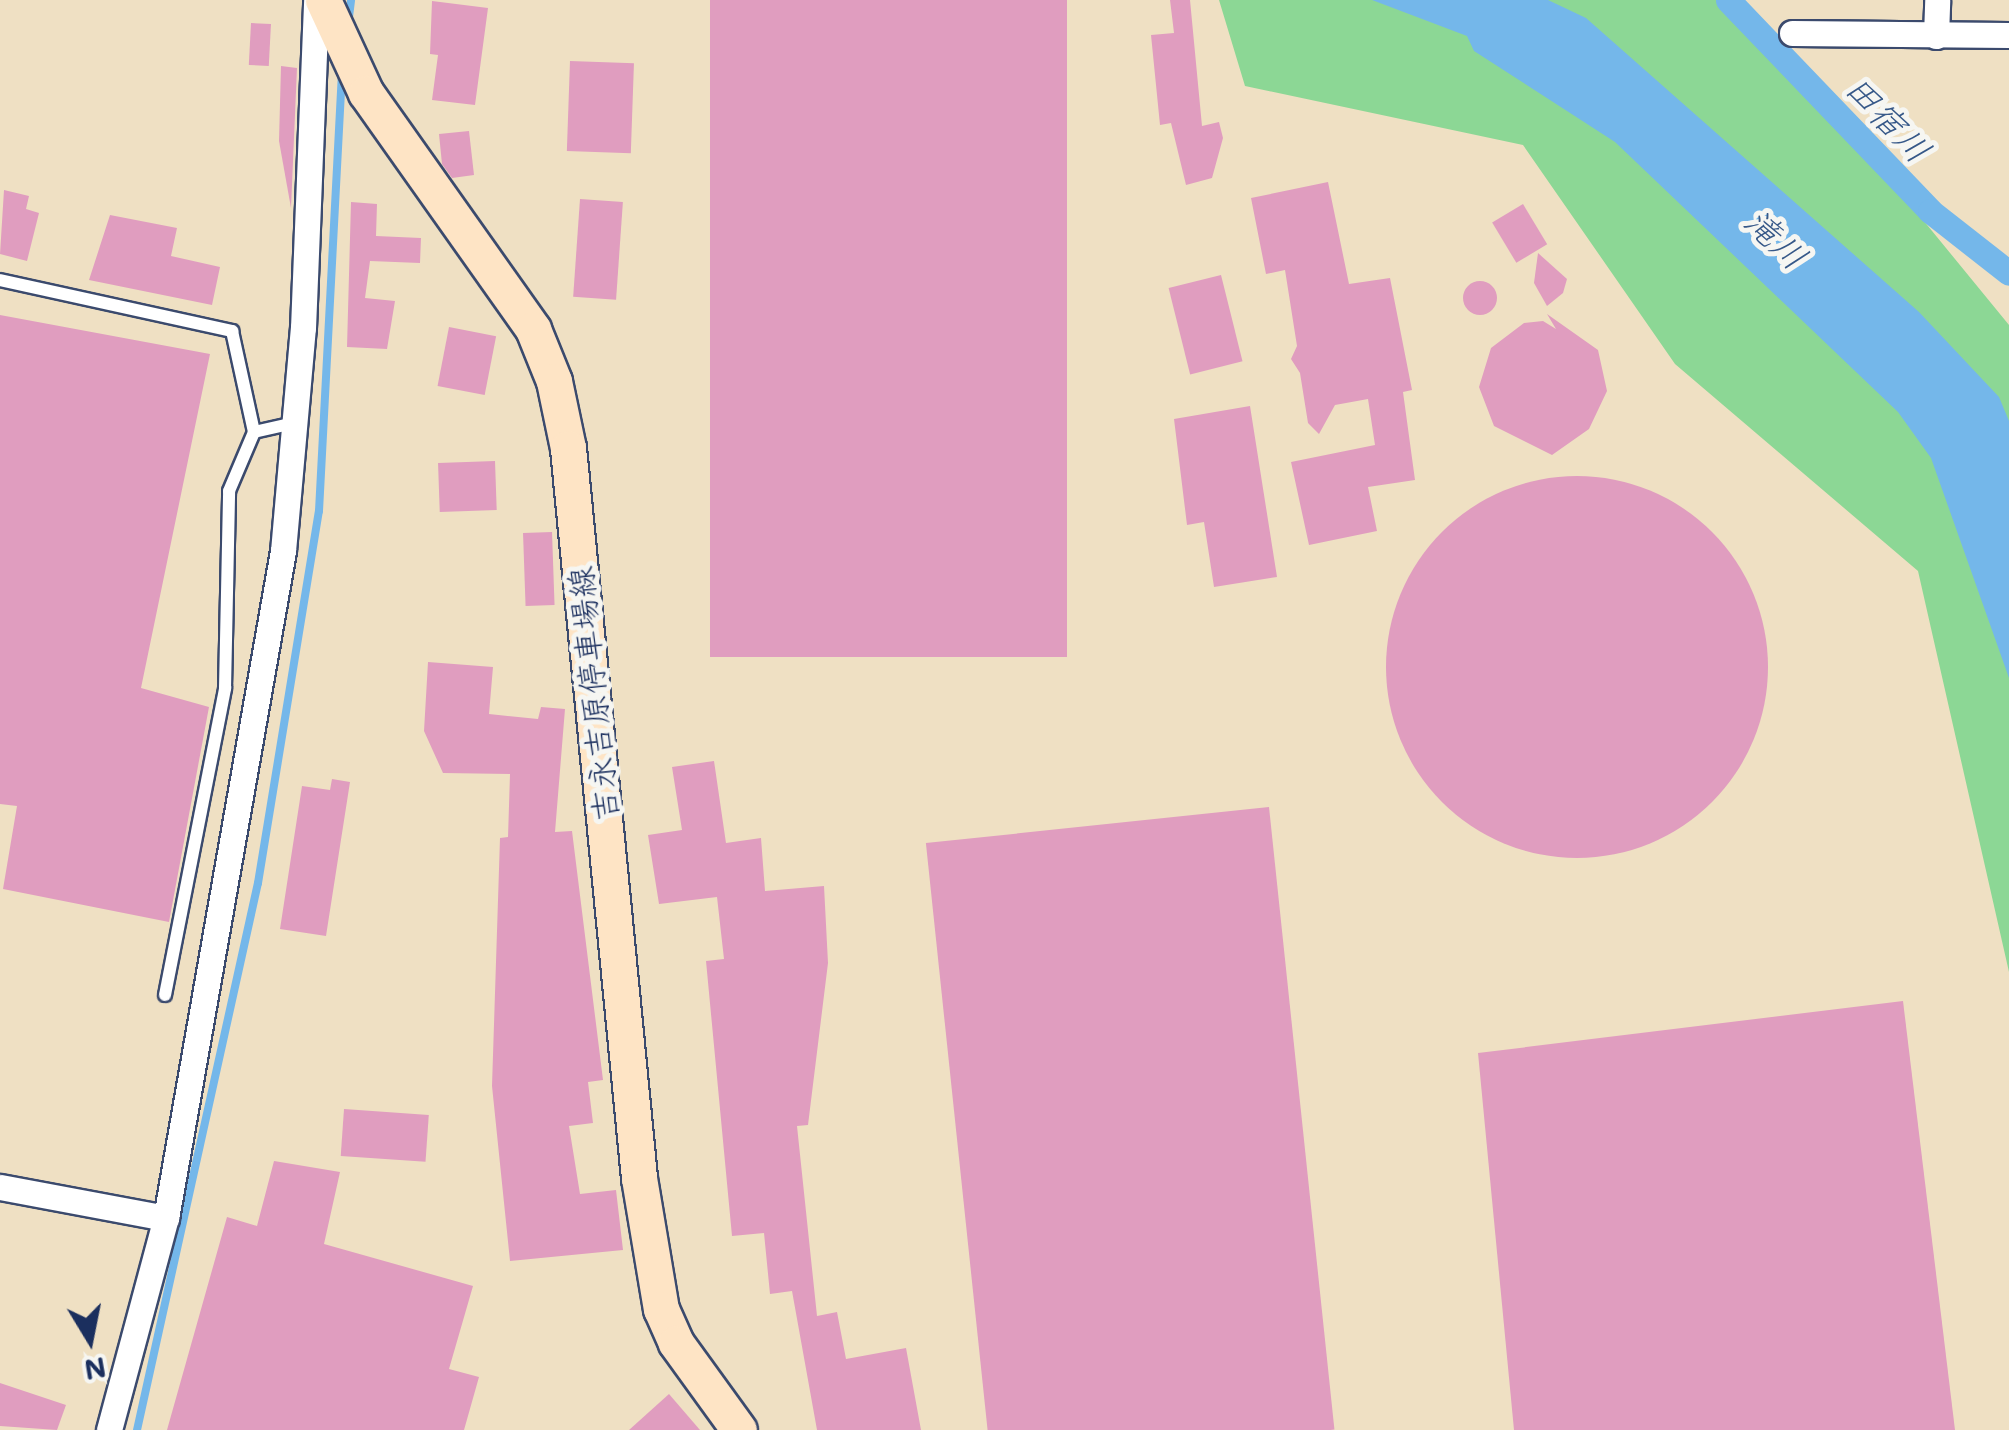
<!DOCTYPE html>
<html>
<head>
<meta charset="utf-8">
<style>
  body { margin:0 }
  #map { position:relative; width:2009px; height:1430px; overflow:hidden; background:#efe0c3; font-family:Mali,"Klee One",sans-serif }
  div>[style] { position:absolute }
  .green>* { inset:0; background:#8cd795 }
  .water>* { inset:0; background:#74b7ea }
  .stream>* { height:8px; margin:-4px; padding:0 4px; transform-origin:4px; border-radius:4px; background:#74b7ea }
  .canal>* { height:25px; margin:-12.5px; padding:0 12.5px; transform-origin:12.5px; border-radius:12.5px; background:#74b7ea }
  .building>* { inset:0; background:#e09dbf; transform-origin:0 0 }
  .round { border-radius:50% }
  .roads { filter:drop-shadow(2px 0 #3b4a6d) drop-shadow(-2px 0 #3b4a6d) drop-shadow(0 2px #3b4a6d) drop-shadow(0 -2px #3b4a6d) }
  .lane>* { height:12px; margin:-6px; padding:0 6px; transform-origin:6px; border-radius:6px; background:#fff }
  .street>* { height:25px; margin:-12.5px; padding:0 12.5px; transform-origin:12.5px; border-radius:12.5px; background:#fff }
  .secondary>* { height:35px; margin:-17.5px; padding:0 17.5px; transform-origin:17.5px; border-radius:17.5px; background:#fee4c5 }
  span { translate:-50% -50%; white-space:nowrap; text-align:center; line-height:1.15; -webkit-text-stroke:10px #f6f6f2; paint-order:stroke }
  .street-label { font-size:32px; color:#1b2f5e }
  .water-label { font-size:35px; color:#365888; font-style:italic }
  .north { position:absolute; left:40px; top:1290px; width:100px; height:100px; -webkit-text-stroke:8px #f6f6f2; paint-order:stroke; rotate:170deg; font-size:28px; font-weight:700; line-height:40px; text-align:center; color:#1b2f5e }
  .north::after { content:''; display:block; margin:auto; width:35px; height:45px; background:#1b2f5e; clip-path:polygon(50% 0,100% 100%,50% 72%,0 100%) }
</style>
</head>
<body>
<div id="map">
  <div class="green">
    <div style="clip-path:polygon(1219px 0,1743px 0,2009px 325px,2009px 972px,1918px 571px,1675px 364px,1523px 145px,1245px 86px)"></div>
  </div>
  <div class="water">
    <div style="clip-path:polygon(1372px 0,1548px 0,1586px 18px,1919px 312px,1999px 397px,2009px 421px,2009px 678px,1931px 458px,1898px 412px,1615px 142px,1474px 51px,1467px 36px)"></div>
  </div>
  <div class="stream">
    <div style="left:348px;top:25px;width:25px;rotate:-83deg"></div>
    <div style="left:137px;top:1430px;width:560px;rotate:-77.53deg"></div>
    <div style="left:258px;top:883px;width:377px;rotate:-80.7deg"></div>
    <div style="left:319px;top:511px;width:439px;rotate:-87deg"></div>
  </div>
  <div class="canal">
    <div style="left:1728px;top:0;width:292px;rotate:46.2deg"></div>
    <div style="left:1930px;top:211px;width:100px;rotate:38.1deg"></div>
  </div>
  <div class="building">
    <div style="left:710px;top:0;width:357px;height:657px"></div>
    <div style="clip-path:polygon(1170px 0,1190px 0,1202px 126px,1219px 122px,1223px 138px,1212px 178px,1186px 185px,1171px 123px,1160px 125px,1151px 35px,1174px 33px)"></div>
    <div style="clip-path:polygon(432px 1px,488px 8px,475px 105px,432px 100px,438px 55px,430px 54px)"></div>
    <div style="left:251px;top:23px;width:20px;height:42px;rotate:3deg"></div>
    <div style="left:570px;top:61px;width:64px;height:90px;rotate:2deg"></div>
    <div style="clip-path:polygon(281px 66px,297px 68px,291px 208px,279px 141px)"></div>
    <div style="clip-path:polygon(469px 131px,474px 175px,452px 178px,442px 164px,439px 134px)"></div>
    <div style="clip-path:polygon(1328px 182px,1349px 284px,1390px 278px,1412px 390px,1403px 392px,1415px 480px,1368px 487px,1377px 531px,1309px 545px,1291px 462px,1375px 445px,1368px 399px,1335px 405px,1319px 434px,1308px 423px,1300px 373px,1291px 359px,1297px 346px,1285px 270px,1266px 274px,1251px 198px)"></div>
    <div style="clip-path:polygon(4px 190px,29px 196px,26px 209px,39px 213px,27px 261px,0 254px)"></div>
    <div style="left:580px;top:199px;width:43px;height:98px;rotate:4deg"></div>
    <div style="clip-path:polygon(351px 202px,377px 204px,376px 236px,421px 238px,420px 263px,370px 261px,365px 298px,395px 301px,387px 349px,347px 347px)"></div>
    <div style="left:1523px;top:204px;width:47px;height:36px;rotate:59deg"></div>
    <div style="clip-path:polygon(110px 215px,177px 228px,171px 256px,220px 267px,212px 305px,89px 280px)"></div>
    <div style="clip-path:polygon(1538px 253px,1567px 279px,1563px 293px,1547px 306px,1534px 283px)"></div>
    <div style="left:1221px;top:275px;width:89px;height:54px;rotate:76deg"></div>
    <div class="round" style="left:1463px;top:281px;width:34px;height:34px"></div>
    <div style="clip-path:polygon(1547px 314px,1598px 350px,1607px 391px,1589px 429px,1552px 455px,1494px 426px,1479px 387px,1491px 348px,1524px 323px,1543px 321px,1556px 329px)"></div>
    <div style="clip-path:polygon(0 315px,210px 354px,141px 688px,209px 707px,169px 922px,3px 889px,17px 806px,0 804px)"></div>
    <div style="left:449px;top:327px;width:48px;height:60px;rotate:11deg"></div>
    <div style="clip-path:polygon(1250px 406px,1277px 577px,1214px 587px,1204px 522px,1187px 525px,1174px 419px)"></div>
    <div style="left:495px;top:461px;width:49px;height:57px;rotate:88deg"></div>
    <div class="round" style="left:1386px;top:476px;width:382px;height:382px"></div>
    <div style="left:552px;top:532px;width:73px;height:29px;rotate:88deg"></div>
    <div style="clip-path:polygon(428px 662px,493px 667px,489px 714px,538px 719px,541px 707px,565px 709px,555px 832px,572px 831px,603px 1080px,588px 1082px,593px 1123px,569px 1126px,580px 1194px,616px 1190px,623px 1250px,510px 1261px,492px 1086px,500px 838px,508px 837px,510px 774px,443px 773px,424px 731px)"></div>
    <div style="clip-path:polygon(714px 761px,726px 843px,761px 838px,765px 891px,824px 886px,828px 963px,808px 1125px,797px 1126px,817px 1316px,837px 1312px,846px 1359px,906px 1348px,921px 1430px,817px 1430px,792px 1291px,770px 1294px,764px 1233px,732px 1236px,706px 961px,724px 959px,717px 897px,659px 904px,648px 835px,682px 830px,672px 767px)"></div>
    <div style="clip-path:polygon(332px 779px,350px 782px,326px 936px,280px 929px,302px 786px,330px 790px)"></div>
    <div style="left:1269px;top:807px;width:626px;height:345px;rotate:84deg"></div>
    <div style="clip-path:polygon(1903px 1001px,1955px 1430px,1514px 1430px,1478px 1053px)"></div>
    <div style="left:344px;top:1109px;width:85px;height:47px;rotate:4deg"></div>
    <div style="clip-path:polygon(274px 1161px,340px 1172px,324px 1244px,473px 1286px,449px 1369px,479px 1377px,464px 1430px,167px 1430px,227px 1217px,257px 1226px)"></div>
    <div style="clip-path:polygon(0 1383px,66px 1405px,57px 1430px,0 1426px)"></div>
    <div style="clip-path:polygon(669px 1394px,700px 1430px,629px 1430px)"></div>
  </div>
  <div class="roads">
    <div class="lane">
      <div style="left:0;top:280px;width:238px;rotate:12.4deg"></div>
      <div style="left:232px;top:331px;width:103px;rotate:77.7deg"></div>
      <div style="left:254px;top:432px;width:41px;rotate:-12.7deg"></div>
      <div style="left:165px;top:995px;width:313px;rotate:-78.9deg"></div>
      <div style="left:225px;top:688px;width:197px;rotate:-88.8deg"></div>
      <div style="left:229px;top:491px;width:64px;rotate:-67deg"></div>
    </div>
    <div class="street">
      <div style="left:1792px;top:33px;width:217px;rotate:0.5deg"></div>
      <div style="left:1936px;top:36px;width:36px;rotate:-88deg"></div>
      <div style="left:0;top:1187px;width:169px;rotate:10.6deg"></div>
      <div style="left:109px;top:1430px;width:220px;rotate:-75deg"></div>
      <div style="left:166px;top:1218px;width:677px;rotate:-80.05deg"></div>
      <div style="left:283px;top:551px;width:224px;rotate:-84.9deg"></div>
      <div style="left:303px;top:328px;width:328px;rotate:-87.7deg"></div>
    </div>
    <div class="secondary">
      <div style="left:323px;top:0;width:102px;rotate:65.2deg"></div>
      <div style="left:366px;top:93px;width:289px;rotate:54.7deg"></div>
      <div style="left:533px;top:329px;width:56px;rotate:68deg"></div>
      <div style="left:554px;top:381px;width:68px;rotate:78.2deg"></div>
      <div style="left:568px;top:448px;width:733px;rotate:84.44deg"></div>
      <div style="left:639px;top:1178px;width:133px;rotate:80.5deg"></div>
      <div style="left:661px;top:1309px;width:37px;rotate:66deg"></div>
      <div style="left:676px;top:1343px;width:107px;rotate:54.1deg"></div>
    </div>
  </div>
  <div class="street-label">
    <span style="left:592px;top:694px;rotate:-96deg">吉永吉原停車場線</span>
  </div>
  <div class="water-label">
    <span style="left:1889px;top:118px;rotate:46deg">田宿川</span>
    <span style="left:1777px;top:238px;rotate:43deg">滝川</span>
  </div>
  <div class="north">N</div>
</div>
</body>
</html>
